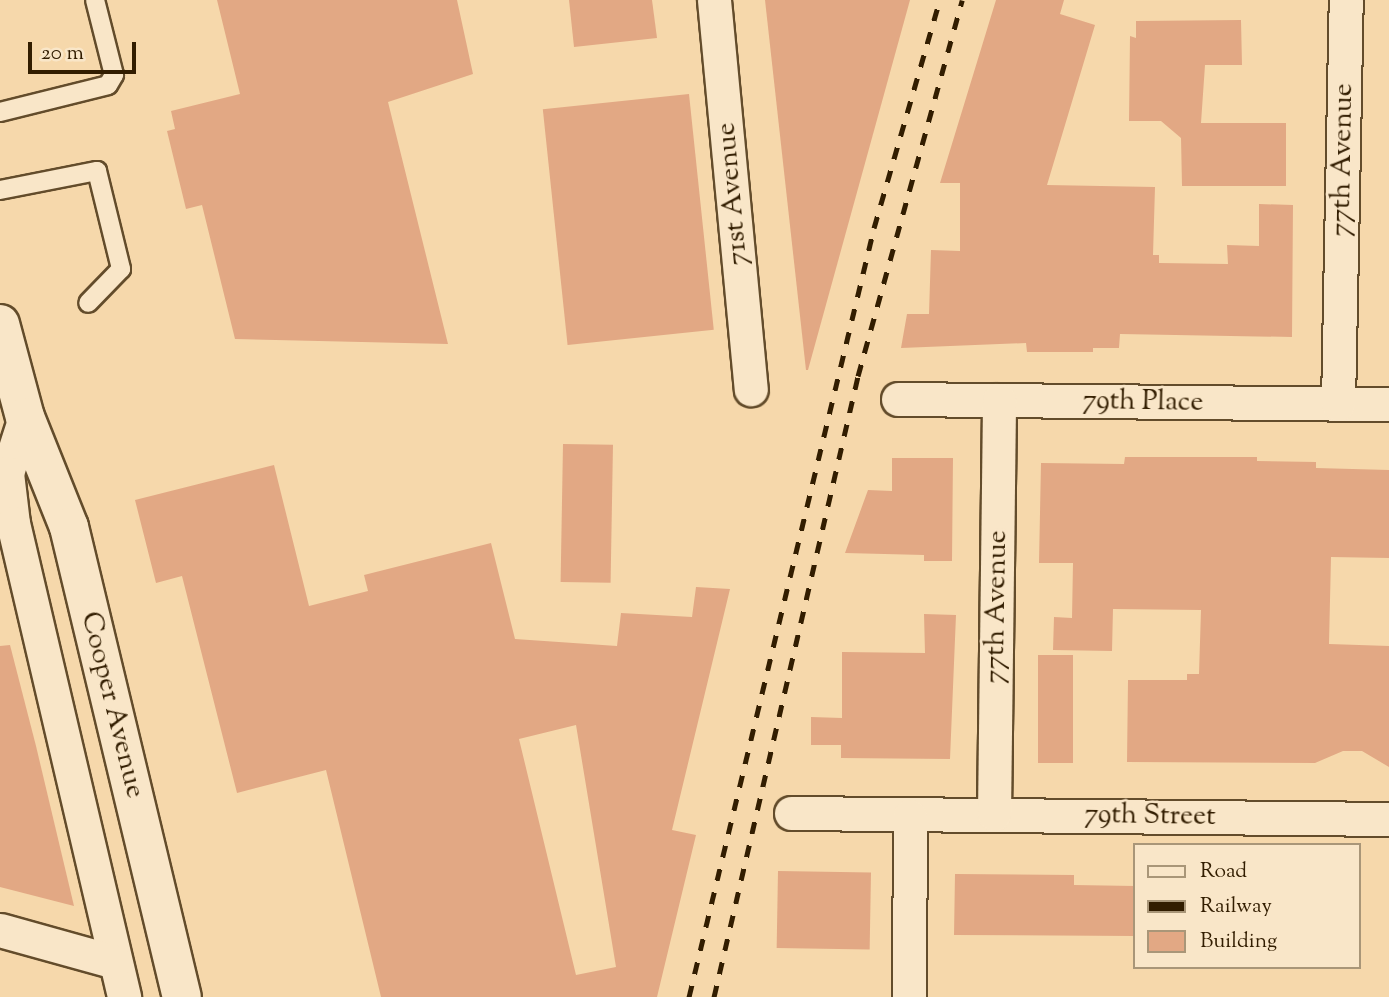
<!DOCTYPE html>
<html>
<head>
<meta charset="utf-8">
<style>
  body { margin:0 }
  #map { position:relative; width:1389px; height:997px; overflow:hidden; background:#f6d8ab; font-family:"Sorts Mill Goudy",serif }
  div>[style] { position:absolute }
  .building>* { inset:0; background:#e2a884; transform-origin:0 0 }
  .roads { filter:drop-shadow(2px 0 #634c2b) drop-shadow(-2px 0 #634c2b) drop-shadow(0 2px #634c2b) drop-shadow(0 -2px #634c2b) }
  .lane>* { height:18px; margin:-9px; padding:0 9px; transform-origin:9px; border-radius:9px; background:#f9e6c8 }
  .street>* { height:33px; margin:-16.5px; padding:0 16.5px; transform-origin:16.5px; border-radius:16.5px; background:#f9e6c8 }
  .secondary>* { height:38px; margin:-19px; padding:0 19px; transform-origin:19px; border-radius:19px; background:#f9e6c8 }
  .rail>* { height:5px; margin-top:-2.5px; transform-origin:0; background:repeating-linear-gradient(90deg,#321d00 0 12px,transparent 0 24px) }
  span { translate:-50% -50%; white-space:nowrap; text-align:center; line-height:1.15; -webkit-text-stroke:5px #f9e6c8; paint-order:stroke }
  .street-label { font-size:28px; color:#321d00 }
  .legend { position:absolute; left:1133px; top:843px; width:228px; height:126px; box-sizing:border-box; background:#f9e6c8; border:2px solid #a99678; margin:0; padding:9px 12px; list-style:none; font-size:21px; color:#321d00 }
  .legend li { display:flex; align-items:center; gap:14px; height:35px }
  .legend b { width:35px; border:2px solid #a99678 }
  .scale { position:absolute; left:28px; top:42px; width:108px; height:32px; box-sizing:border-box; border:4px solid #321d00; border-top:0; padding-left:9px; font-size:21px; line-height:24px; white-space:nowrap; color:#321d00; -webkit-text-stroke:5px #f9e6c8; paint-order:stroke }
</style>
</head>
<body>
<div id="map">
  <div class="building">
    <div style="clip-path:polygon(217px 0,457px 0,473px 74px,388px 102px,448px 344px,235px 339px,202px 205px,186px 209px,167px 131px,175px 129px,171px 111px,240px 94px)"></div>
    <div style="clip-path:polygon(569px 0,652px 0,657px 38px,574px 47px)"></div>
    <div style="clip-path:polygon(765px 0,910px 0,808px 370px,806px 370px)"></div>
    <div style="clip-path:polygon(996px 0,1064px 0,1060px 14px,1095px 25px,1047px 185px,1155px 187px,1153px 255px,1159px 255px,1159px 263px,1228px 264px,1227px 245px,1259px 246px,1259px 204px,1293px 205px,1292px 337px,1120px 334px,1119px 348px,1093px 348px,1093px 352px,1027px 352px,1026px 343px,901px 348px,907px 314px,929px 314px,931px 250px,960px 251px,960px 183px,940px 183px)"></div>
    <div style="clip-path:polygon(1241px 20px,1242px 65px,1205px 65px,1201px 123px,1286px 123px,1286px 186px,1182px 186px,1181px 138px,1161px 121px,1129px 121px,1130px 36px,1136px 38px,1136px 21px)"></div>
    <div style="left:689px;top:94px;width:237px;height:147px;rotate:84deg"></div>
    <div style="left:563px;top:444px;width:50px;height:138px;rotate:1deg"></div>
    <div style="clip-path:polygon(1125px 457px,1257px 457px,1257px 461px,1316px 462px,1316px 468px,1389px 470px,1389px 558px,1331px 557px,1329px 644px,1389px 646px,1389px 767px,1362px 751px,1343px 751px,1315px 763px,1127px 762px,1128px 680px,1187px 680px,1187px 674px,1199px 674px,1201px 610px,1113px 609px,1112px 651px,1053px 650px,1054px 617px,1072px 618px,1073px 563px,1039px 563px,1041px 463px,1124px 464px)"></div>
    <div style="clip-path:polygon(892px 458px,953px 458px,952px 561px,924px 561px,924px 555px,845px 553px,868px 490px,892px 491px)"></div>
    <div style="clip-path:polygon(evenodd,274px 465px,309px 606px,368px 591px,364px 575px,491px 543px,515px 639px,617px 646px,621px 613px,692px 617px,696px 587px,730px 589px,672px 830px,696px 835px,657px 997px,381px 997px,326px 770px,237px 793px,182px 576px,156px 583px,135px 500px,274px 465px,576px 725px,616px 967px,576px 975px,519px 739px,576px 725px)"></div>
    <div style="clip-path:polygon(924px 614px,956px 615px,950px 759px,841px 758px,841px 745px,811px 745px,811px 717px,842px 718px,842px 652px,925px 653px)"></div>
    <div style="clip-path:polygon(10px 645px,36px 746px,74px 906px,0 887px,0 646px)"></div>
    <div style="left:1038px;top:655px;width:35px;height:108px"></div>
    <div style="left:778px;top:871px;width:93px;height:77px;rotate:1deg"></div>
    <div style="clip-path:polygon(955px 874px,1074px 875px,1074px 885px,1135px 886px,1135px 936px,954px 935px)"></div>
  </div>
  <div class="roads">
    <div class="lane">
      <div style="left:0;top:112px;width:111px;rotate:-14deg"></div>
      <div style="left:108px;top:85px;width:12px;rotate:-59deg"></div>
      <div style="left:114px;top:75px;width:77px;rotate:-104.2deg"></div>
      <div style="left:0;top:190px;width:99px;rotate:-11.1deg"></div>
      <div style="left:97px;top:171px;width:101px;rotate:76.2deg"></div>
      <div style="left:121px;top:269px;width:47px;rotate:134.1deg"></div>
    </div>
    <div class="street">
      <div style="left:714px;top:0;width:391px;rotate:84.6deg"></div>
      <div style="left:898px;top:399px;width:491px;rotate:0.6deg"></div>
      <div style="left:1338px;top:404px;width:404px;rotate:-88.9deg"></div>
      <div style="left:25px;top:417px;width:59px;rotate:107.8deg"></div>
      <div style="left:7px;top:473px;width:50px;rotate:83.2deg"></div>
      <div style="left:13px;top:523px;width:487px;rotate:76.8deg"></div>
      <div style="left:791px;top:813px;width:598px;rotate:0.57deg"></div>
      <div style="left:994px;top:814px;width:414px;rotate:-89.3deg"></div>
      <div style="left:0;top:930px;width:119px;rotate:15.5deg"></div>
      <div style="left:909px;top:997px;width:181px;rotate:-89.7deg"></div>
    </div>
    <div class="secondary">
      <div style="left:0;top:324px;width:96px;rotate:75deg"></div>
      <div style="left:25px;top:417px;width:118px;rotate:68.2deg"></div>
      <div style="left:69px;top:527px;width:483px;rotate:76.5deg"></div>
    </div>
  </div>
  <div class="rail">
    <div style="left:689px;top:997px;width:791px;rotate:-76.47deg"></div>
    <div style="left:874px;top:228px;width:237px;rotate:-73.9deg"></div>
    <div style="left:714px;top:997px;width:637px;rotate:-76.94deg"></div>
    <div style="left:858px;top:376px;width:390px;rotate:-74.5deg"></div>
  </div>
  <div class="street-label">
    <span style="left:1343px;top:160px;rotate:-89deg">77th Avenue</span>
    <span style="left:733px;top:194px;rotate:-95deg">71st Avenue</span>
    <span style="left:1143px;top:402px;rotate:1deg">79th Place</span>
    <span style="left:997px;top:607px;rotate:-89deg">77th Avenue</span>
    <span style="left:112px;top:705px;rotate:76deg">Cooper Avenue</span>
    <span style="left:1150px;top:816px;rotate:1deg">79th Street</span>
  </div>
  <ul class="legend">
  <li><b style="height:9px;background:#f9e6c8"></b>Road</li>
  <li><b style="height:9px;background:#321d00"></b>Railway</li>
  <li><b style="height:19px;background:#e2a884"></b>Building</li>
  </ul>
  <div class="scale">20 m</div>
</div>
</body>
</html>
